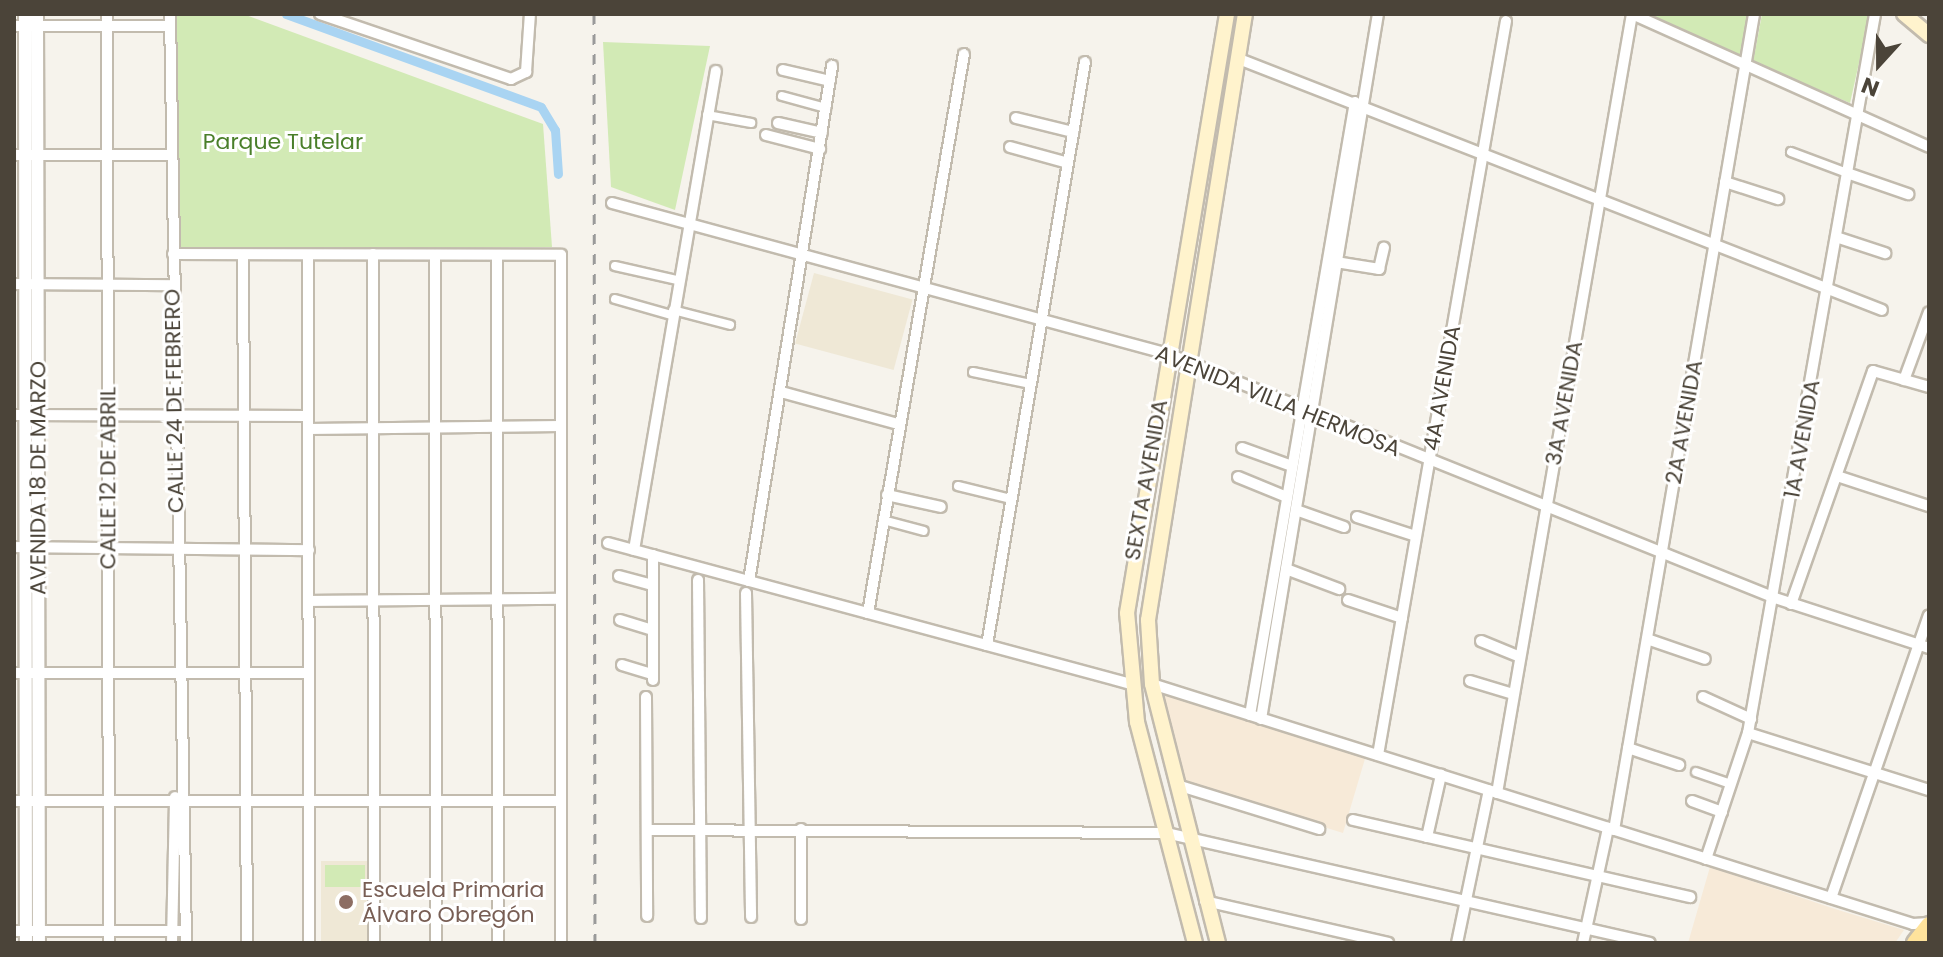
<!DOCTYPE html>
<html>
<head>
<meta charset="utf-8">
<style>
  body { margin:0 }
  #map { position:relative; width:1943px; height:957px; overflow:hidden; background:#f6f3ec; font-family:Poppins,sans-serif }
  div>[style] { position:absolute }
  .commercial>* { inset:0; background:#f7ead8 }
  .education>* { inset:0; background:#efe8d6; transform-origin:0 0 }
  .green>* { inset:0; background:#d2eab5; transform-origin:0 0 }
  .canal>* { height:9px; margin:-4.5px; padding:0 4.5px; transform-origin:4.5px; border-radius:4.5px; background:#a9d4f2 }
  .roads { filter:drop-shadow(2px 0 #c2bbae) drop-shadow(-2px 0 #c2bbae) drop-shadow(0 2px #c2bbae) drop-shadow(0 -2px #c2bbae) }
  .pedestrian>* { height:8px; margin:-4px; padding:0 4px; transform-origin:4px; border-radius:4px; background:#fff }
  .minor>* { height:10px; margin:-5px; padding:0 5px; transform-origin:5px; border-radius:5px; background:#fff }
  .tertiary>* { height:12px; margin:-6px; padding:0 6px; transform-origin:6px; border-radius:6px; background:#fff }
  .secondary>* { height:14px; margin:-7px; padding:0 7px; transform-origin:7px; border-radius:7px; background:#fff3cd }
  .primary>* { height:16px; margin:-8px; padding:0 8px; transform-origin:8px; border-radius:8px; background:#ffe39c }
  .rail>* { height:3px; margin-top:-1.5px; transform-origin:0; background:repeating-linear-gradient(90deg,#9a9a9a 0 10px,transparent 0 20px) }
  .dots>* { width:22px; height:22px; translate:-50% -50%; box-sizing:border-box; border:4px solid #fff; border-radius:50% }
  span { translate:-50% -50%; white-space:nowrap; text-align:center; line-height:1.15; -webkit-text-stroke:6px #fff; paint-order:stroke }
  .park-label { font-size:22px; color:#4a7f2a }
  .street-label { font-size:22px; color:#4b4439 }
  .education-label { font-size:22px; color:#785e54 }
  .left { translate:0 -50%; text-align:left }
  .frame { position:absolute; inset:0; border:16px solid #4b4439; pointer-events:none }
  .north { position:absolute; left:1839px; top:24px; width:80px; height:80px; -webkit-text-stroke:6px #fff; paint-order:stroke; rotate:201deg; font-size:22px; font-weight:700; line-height:32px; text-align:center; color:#4b4439 }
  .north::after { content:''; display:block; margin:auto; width:28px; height:36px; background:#4b4439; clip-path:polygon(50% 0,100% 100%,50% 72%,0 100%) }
</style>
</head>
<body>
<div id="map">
  <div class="commercial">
    <div style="clip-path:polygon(1152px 684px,1367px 752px,1343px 833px,1176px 781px)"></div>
    <div style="clip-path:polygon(1710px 867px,1835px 909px,1904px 930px,1895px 943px,1688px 943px)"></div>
  </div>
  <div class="education">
    <div style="left:814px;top:273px;width:102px;height:73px;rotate:15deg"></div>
    <div style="left:321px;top:861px;width:50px;height:82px"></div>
  </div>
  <div class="green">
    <div style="clip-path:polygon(175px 14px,243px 14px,543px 124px,552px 247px,177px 250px)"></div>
    <div style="clip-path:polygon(1647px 14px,1750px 14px,1743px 57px)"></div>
    <div style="clip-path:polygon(1762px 14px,1870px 14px,1850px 103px,1753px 62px)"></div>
    <div style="clip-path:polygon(603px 42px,710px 46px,675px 210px,611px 187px)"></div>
    <div style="left:325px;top:865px;width:40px;height:22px"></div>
  </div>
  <div class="canal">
    <div style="left:286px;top:14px;width:271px;rotate:20deg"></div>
    <div style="left:541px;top:107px;width:27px;rotate:59deg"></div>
    <div style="left:555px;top:130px;width:44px;rotate:86.1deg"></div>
  </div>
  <div class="roads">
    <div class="pedestrian">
      <div style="left:782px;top:96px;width:46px;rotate:15.3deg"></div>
      <div style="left:707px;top:115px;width:45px;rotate:10.3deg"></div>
      <div style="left:1791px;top:152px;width:60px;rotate:20.6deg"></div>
      <div style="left:615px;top:266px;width:64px;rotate:12.7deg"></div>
      <div style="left:615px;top:299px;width:58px;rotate:15.9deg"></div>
      <div style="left:673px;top:310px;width:59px;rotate:14.7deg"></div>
      <div style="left:973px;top:372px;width:59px;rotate:11.7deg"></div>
      <div style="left:958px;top:486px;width:55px;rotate:13.8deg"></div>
      <div style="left:883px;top:520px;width:42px;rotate:15deg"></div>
      <div style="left:1696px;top:772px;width:37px;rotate:19deg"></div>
    </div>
    <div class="minor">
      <div style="left:107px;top:14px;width:929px;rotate:89.88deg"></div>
      <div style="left:170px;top:14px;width:929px;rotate:89.01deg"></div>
      <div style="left:320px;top:14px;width:202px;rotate:18.8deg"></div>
      <div style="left:511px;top:79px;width:17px;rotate:-25deg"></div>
      <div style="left:526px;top:72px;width:58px;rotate:-86.1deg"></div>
      <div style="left:1632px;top:14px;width:325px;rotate:24.1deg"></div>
      <div style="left:14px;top:26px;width:156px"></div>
      <div style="left:1239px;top:59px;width:690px;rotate:21.32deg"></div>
      <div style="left:783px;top:70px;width:48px;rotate:13.2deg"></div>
      <div style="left:1016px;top:118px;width:59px;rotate:13.8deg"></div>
      <div style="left:778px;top:123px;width:45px;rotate:12.8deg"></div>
      <div style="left:766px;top:135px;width:56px;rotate:14.5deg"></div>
      <div style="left:1010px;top:147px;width:60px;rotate:15.4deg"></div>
      <div style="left:14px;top:155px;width:157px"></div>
      <div style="left:1847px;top:173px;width:65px;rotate:19deg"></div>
      <div style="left:1725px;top:182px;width:56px;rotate:17.8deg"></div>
      <div style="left:612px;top:203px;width:576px;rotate:15.19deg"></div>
      <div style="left:1168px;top:354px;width:654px;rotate:21.9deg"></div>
      <div style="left:1775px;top:598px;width:162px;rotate:18deg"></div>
      <div style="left:1836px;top:237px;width:52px;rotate:18.1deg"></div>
      <div style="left:173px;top:254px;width:388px;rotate:0.1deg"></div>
      <div style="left:561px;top:255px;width:688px;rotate:90deg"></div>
      <div style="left:373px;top:254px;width:689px;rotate:89.92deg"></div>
      <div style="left:243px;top:255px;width:688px;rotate:89.67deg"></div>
      <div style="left:308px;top:255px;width:688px;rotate:89.92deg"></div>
      <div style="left:435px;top:255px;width:688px;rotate:89.92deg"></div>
      <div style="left:497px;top:255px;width:688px;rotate:89.92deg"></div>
      <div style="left:1336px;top:262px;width:44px;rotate:9.2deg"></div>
      <div style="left:1379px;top:269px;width:22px;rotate:-77deg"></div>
      <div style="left:14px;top:284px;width:159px;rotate:0.4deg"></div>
      <div style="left:1904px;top:380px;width:72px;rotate:-69.8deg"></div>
      <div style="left:781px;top:392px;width:121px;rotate:15.3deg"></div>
      <div style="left:14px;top:415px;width:294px;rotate:0.2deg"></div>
      <div style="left:308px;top:429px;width:253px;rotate:-0.7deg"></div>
      <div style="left:1242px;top:448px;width:53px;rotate:19.8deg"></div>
      <div style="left:1837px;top:476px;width:97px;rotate:18.1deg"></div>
      <div style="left:1238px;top:477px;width:53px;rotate:22.2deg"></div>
      <div style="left:887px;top:495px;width:55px;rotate:12.5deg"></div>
      <div style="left:1296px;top:510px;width:51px;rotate:19.5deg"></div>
      <div style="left:1357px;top:517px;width:62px;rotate:17.9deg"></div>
      <div style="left:608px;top:543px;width:542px;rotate:15.09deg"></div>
      <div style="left:14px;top:547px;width:295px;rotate:0.6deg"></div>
      <div style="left:634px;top:550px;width:486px;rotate:-80.3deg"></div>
      <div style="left:1286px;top:569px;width:57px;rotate:20.7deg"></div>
      <div style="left:619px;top:576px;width:35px;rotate:15deg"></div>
      <div style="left:698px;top:580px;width:338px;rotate:89.5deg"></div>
      <div style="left:749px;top:581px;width:522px;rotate:-80.84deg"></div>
      <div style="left:746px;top:593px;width:324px;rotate:89.1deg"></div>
      <div style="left:1348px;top:600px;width:57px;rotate:18.4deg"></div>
      <div style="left:309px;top:601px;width:252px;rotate:-0.5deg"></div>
      <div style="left:1791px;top:604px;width:247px;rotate:-70.6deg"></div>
      <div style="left:1873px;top:371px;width:58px;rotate:15.9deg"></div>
      <div style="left:868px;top:613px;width:567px;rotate:-80.26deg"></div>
      <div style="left:620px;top:620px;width:34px;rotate:17deg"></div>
      <div style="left:1647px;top:639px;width:61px;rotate:19deg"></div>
      <div style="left:1481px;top:641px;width:42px;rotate:22.3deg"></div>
      <div style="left:987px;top:645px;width:591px;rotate:-80.46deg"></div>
      <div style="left:622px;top:665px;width:31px;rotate:17deg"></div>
      <div style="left:14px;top:673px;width:294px"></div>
      <div style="left:653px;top:680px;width:125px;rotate:-90deg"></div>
      <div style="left:1470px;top:681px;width:45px;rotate:16.8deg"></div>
      <div style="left:1152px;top:684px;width:798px;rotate:17.5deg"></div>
      <div style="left:1913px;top:924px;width:16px;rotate:-4deg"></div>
      <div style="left:646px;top:697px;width:219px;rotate:89.7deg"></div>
      <div style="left:1703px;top:697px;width:53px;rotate:24.6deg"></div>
      <div style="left:1250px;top:715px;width:622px;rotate:-80.28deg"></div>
      <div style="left:1261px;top:719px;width:715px;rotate:-80.58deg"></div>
      <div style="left:1748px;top:733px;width:190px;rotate:17.5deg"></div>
      <div style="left:1628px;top:748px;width:54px;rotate:18.4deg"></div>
      <div style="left:1378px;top:755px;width:745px;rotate:-80.11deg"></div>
      <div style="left:1177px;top:785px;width:149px;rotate:17.2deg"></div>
      <div style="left:1497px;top:793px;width:791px;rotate:-80.17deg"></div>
      <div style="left:14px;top:801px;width:547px"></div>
      <div style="left:1692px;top:801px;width:32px;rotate:20deg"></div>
      <div style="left:1353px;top:820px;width:346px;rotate:12.9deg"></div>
      <div style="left:801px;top:829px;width:90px;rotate:90deg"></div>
      <div style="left:647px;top:830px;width:519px;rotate:0.33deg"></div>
      <div style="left:1166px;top:833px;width:496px;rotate:12.8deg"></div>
      <div style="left:1614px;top:830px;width:828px;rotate:-80.26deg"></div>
      <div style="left:1427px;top:837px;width:64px;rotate:-77.3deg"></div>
      <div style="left:1706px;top:859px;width:133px;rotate:-71.6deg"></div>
      <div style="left:1748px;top:733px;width:730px;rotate:-79.98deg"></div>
      <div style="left:1831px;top:898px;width:299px;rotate:-70.9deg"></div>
      <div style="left:1205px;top:901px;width:188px;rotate:12.9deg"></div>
      <div style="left:14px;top:931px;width:172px"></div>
      <div style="left:172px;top:943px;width:146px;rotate:-88.8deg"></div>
      <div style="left:1457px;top:943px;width:156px;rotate:-78.2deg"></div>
      <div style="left:1583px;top:943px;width:118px;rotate:-77.7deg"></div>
    </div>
    <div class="tertiary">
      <div style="left:25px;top:14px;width:929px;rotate:89.94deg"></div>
      <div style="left:37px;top:14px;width:929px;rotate:89.88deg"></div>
    </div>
    <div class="secondary">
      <div style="left:1904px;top:14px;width:33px;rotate:40deg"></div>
      <div style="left:1195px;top:943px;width:228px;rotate:-104.7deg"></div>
      <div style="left:1137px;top:722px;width:109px;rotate:-95.2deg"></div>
      <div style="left:1127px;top:613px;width:607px;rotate:-80.52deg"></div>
      <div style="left:1218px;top:943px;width:267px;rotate:-104.3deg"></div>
      <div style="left:1152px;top:684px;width:64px;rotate:-93.6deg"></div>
      <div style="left:1148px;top:620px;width:614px;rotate:-80.91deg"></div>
    </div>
    <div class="primary">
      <div style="left:1915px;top:943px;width:23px;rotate:-52deg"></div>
    </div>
  </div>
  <div class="rail">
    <div style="left:594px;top:14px;width:929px;rotate:89.94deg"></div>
  </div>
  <div class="dots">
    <div style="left:346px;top:902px;background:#8d6e63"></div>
  </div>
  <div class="park-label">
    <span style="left:283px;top:142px">Parque Tutelar</span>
  </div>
  <div class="street-label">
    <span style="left:1442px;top:388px;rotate:-80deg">4A AVENIDA</span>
    <span style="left:174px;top:401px;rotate:-91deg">CALLE 24 DE FEBRERO</span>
    <span style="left:1278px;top:401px;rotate:22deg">AVENIDA VILLA HERMOSA</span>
    <span style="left:1564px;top:403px;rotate:-80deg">3A AVENIDA</span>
    <span style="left:1684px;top:422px;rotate:-80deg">2A AVENIDA</span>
    <span style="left:1802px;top:439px;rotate:-80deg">1A AVENIDA</span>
    <span style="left:38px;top:478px;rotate:-90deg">AVENIDA 18 DE MARZO</span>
    <span style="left:108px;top:478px;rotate:-90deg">CALLE 12 DE ABRIL</span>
    <span style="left:1146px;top:480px;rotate:-80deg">SEXTA AVENIDA</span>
  </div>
  <div class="education-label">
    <span class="left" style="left:362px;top:902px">Escuela Primaria<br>Álvaro Obregón</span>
  </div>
  <div class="frame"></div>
  <div class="north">N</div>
</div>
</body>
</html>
